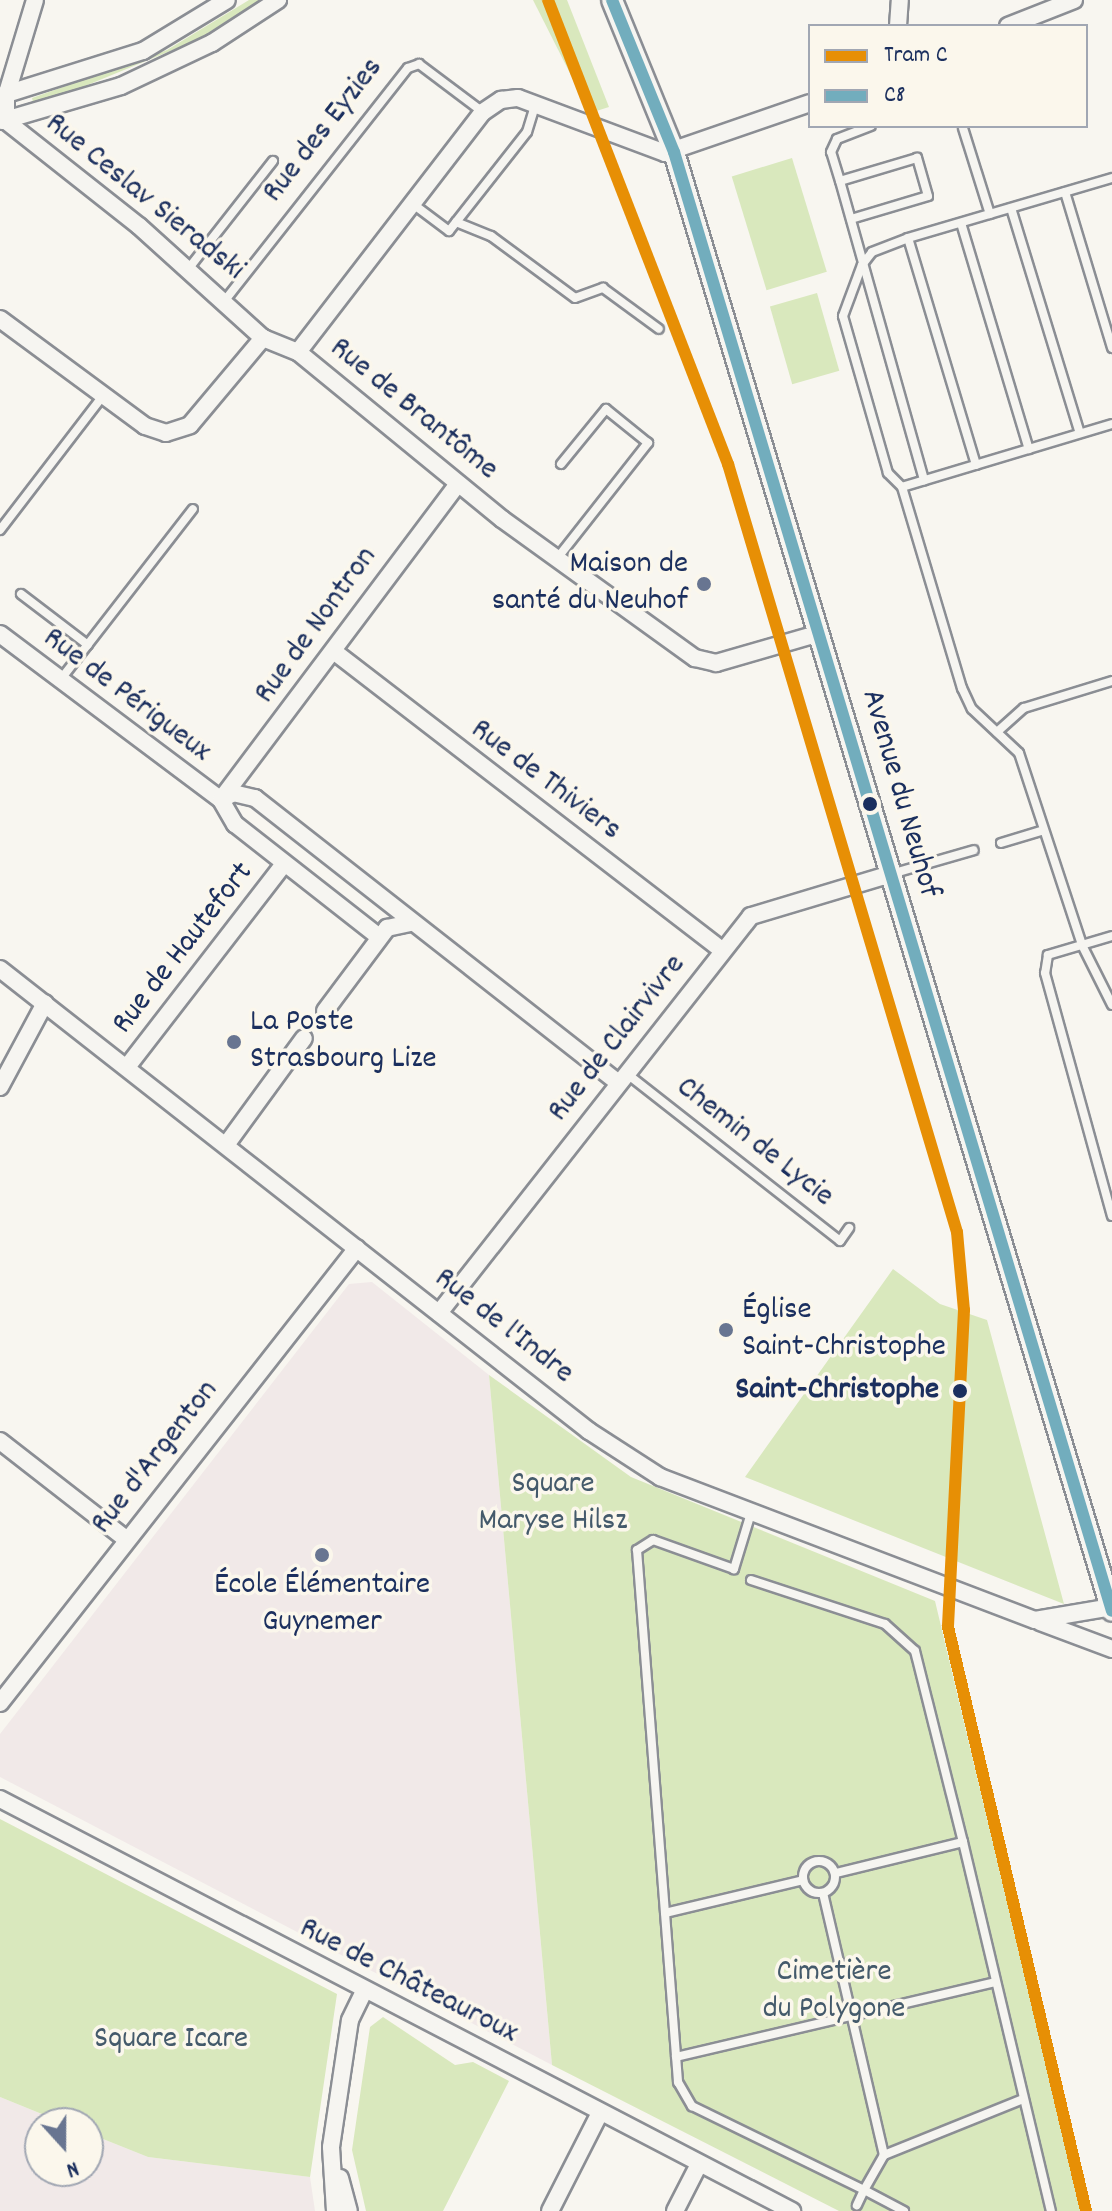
<!DOCTYPE html>
<html>
<head>
<meta charset="utf-8">
<style>
  body { margin:0 }
  #map { position:relative; width:1112px; height:2211px; overflow:hidden; background:#f8f6f0; font-family:Dekko,sans-serif }
  div>[style] { position:absolute }
  .built>* { inset:0; background:#f1e9e8 }
  .green>* { inset:0; background:#d9e8bd; transform-origin:0 0 }
  .roads { filter:drop-shadow(2px 0 #8b8e94) drop-shadow(-2px 0 #8b8e94) drop-shadow(0 2px #8b8e94) drop-shadow(0 -2px #8b8e94) }
  .service>* { height:8px; margin:-4px; padding:0 4px; transform-origin:4px; border-radius:4px; background:#f6f5f1 }
  .service>.ring { margin:-4px; padding:0; box-sizing:content-box; background:none; border:8px solid #f6f5f1; border-radius:50% }
  .minor>* { height:16px; margin:-8px; padding:0 8px; transform-origin:8px; border-radius:8px; background:#f6f5f1 }
  .tertiary>* { height:20px; margin:-10px; padding:0 10px; transform-origin:10px; border-radius:10px; background:#f6f5f1 }
  .bus-1>* { height:12px; margin:-6px; padding:0 6px; transform-origin:6px; border-radius:6px; background:#72adbd }
  .tram-1>* { height:12px; margin:-6px; padding:0 6px; transform-origin:6px; border-radius:6px; background:#e78f05 }
  .dots>* { width:22px; height:22px; translate:-50% -50%; box-sizing:border-box; border:4px solid #fbf7ec; border-radius:50% }
  span { translate:-50% -50%; white-space:nowrap; text-align:center; line-height:1.15; -webkit-text-stroke:7px #fbf7ec; paint-order:stroke }
  .street-label { font-size:32px; color:#1b2f5e }
  .poi-label { font-size:32px; color:#1b2f5e }
  .right { translate:-100% -50%; text-align:right }
  .left { translate:0 -50%; text-align:left }
  .stop-label { font-size:32px; color:#1b2f5e; font-weight:700 }
  .park-label { font-size:32px; color:#445a6b }
  .legend { position:absolute; left:808px; top:24px; width:280px; height:104px; box-sizing:border-box; background:#fbf7ec; border:2px solid #a1a7b3; margin:0; padding:10px 14px; list-style:none; font-size:24px; color:#1b2f5e }
  .legend li { display:flex; align-items:center; gap:16px; height:40px }
  .legend b { width:40px; border:2px solid #a1a7b3 }
  .north { position:absolute; left:24px; top:2107px; width:80px; height:80px; box-sizing:border-box; background:#fbf7ec; border:2px solid #a1a7b3; border-radius:50%; rotate:159deg; font-size:22px; font-weight:700; line-height:32px; text-align:center; color:#1b2f5e }
  .north::after { content:''; display:block; margin:auto; width:28px; height:36px; background:#687591; clip-path:polygon(50% 0,100% 100%,50% 72%,0 100%) }
</style>
</head>
<body>
<div id="map">
  <div class="built">
    <div style="clip-path:polygon(372px 1282px,489px 1375px,552px 2065px,0 1777px,0 1734px,349px 1284px)"></div>
    <div style="clip-path:polygon(0 2097px,64px 2123px,40px 2123px,40px 2171px,88px 2171px,88px 2133px,148px 2157px,310px 2177px,315px 2211px,0 2211px)"></div>
  </div>
  <div class="green">
    <div style="clip-path:polygon(249px 0,260px 0,197px 40px,34px 107px,32px 98px,167px 50px)"></div>
    <div style="clip-path:polygon(533px 0,567px 0,609px 107px,590px 113px)"></div>
    <div style="left:792px;top:158px;width:119px;height:63px;rotate:73deg"></div>
    <div style="left:817px;top:293px;width:81px;height:49px;rotate:74deg"></div>
    <div style="clip-path:polygon(893px 1269px,940px 1304px,987px 1320px,1064px 1604px,745px 1477px)"></div>
    <div style="clip-path:polygon(489px 1375px,631px 1477px,935px 1601px,1081px 2211px,839px 2211px,552px 2065px)"></div>
    <div style="clip-path:polygon(0 1819px,337px 1994px,310px 2177px,148px 2157px,88px 2133px,88px 2123px,64px 2123px,0 2097px)"></div>
    <div style="clip-path:polygon(383px 2017px,455px 2065px,473px 2062px,509px 2081px,443px 2211px,366px 2211px,352px 2150px,370px 2027px)"></div>
  </div>
  <div class="roads">
    <div class="service">
      <div style="left:963px;top:128px;width:90px;rotate:72.6deg"></div>
      <div style="left:840px;top:181px;width:30px;rotate:-107deg"></div>
      <div style="left:831px;top:152px;width:14px;rotate:-65deg"></div>
      <div style="left:837px;top:139px;width:36px;rotate:-21deg"></div>
      <div style="left:1065px;top:192px;width:163px;rotate:73.2deg"></div>
      <div style="left:413px;top:204px;width:45px;rotate:36.9deg"></div>
      <div style="left:449px;top:231px;width:126px;rotate:-51.8deg"></div>
      <div style="left:527px;top:132px;width:28px;rotate:-73deg"></div>
      <div style="left:1011px;top:208px;width:235px;rotate:73deg"></div>
      <div style="left:851px;top:219px;width:80px;rotate:-16.6deg"></div>
      <div style="left:928px;top:196px;width:40px;rotate:-106deg"></div>
      <div style="left:917px;top:158px;width:80px;rotate:163.4deg"></div>
      <div style="left:840px;top:181px;width:311px;rotate:74.3deg"></div>
      <div style="left:456px;top:222px;width:38px;rotate:22deg"></div>
      <div style="left:491px;top:236px;width:104px;rotate:36.4deg"></div>
      <div style="left:575px;top:298px;width:30px;rotate:-20deg"></div>
      <div style="left:603px;top:288px;width:69px;rotate:36.2deg"></div>
      <div style="left:961px;top:223px;width:236px;rotate:73.3deg"></div>
      <div style="left:908px;top:238px;width:237px;rotate:73.3deg"></div>
      <div style="left:189px;top:268px;width:136px;rotate:-51.9deg"></div>
      <div style="left:226px;top:299px;width:294px;rotate:-51.8deg"></div>
      <div style="left:408px;top:68px;width:12px;rotate:-20deg"></div>
      <div style="left:419px;top:64px;width:80px;rotate:36.9deg"></div>
      <div style="left:1112px;top:424px;width:219px;rotate:163.3deg"></div>
      <div style="left:902px;top:487px;width:210px;rotate:73.4deg"></div>
      <div style="left:962px;top:688px;width:23px;rotate:65deg"></div>
      <div style="left:972px;top:709px;width:64px;rotate:43.1deg"></div>
      <div style="left:1019px;top:753px;width:202px;rotate:71.8deg"></div>
      <div style="left:1082px;top:945px;width:67px;rotate:63.4deg"></div>
      <div style="left:902px;top:487px;width:20px;rotate:-135deg"></div>
      <div style="left:888px;top:473px;width:163px;rotate:-106deg"></div>
      <div style="left:843px;top:316px;width:54px;rotate:-69.6deg"></div>
      <div style="left:862px;top:265px;width:16px;rotate:-52deg"></div>
      <div style="left:872px;top:252px;width:39px;rotate:-21deg"></div>
      <div style="left:908px;top:238px;width:213px;rotate:-16.4deg"></div>
      <div style="left:0;top:530px;width:169px;rotate:-52.5deg"></div>
      <div style="left:559px;top:556px;width:144px;rotate:-51.8deg"></div>
      <div style="left:648px;top:443px;width:54px;rotate:-141deg"></div>
      <div style="left:606px;top:409px;width:71px;rotate:129.3deg"></div>
      <div style="left:21px;top:594px;width:84px;rotate:37.3deg"></div>
      <div style="left:61px;top:679px;width:215px;rotate:-52.2deg"></div>
      <div style="left:997px;top:732px;width:36px;rotate:-42deg"></div>
      <div style="left:1024px;top:708px;width:92px;rotate:-17.1deg"></div>
      <div style="left:1001px;top:843px;width:42px;rotate:-16.7deg"></div>
      <div style="left:891px;top:874px;width:86px;rotate:-16.1deg"></div>
      <div style="left:1112px;top:936px;width:67px;rotate:163.5deg"></div>
      <div style="left:1048px;top:955px;width:18px;rotate:99deg"></div>
      <div style="left:1045px;top:973px;width:252px;rotate:74.6deg"></div>
      <div style="left:626px;top:1073px;width:272px;rotate:38.1deg"></div>
      <div style="left:840px;top:1241px;width:16px;rotate:-55deg"></div>
      <div style="left:751px;top:1513px;width:59px;rotate:106.9deg"></div>
      <div style="left:734px;top:1569px;width:86px;rotate:-160.3deg"></div>
      <div style="left:653px;top:1540px;width:19px;rotate:148deg"></div>
      <div style="left:637px;top:1550px;width:534px;rotate:85.59deg"></div>
      <div style="left:678px;top:2082px;width:28px;rotate:60deg"></div>
      <div style="left:692px;top:2106px;width:191px;rotate:26deg"></div>
      <div style="left:864px;top:2190px;width:17px;rotate:115deg"></div>
      <div style="left:751px;top:1580px;width:141px;rotate:18.2deg"></div>
      <div style="left:885px;top:1624px;width:40px;rotate:42deg"></div>
      <div style="left:915px;top:1651px;width:197px;rotate:75.9deg"></div>
      <div style="left:963px;top:1842px;width:131px;rotate:166.3deg"></div>
      <div style="left:963px;top:1842px;width:379px;rotate:76.6deg"></div>
      <div class="ring" style="left:803px;top:1861px;width:24px;height:24px"></div>
      <div style="left:823px;top:1893px;width:269px;rotate:76.9deg"></div>
      <div style="left:665px;top:1913px;width:142px;rotate:-13.4deg"></div>
      <div style="left:676px;top:2057px;width:328px;rotate:-13.2deg"></div>
      <div style="left:904px;top:2211px;width:45px;rotate:-152.3deg"></div>
      <div style="left:864px;top:2190px;width:40px;rotate:-60.3deg"></div>
      <div style="left:884px;top:2155px;width:148px;rotate:-21.9deg"></div>
    </div>
    <div class="minor">
      <div style="left:35px;top:0;width:100px;rotate:106.8deg"></div>
      <div style="left:6px;top:96px;width:25px;rotate:90deg"></div>
      <div style="left:6px;top:121px;width:169px;rotate:38.3deg"></div>
      <div style="left:139px;top:226px;width:167px;rotate:42.1deg"></div>
      <div style="left:263px;top:338px;width:38px;rotate:22deg"></div>
      <div style="left:298px;top:352px;width:264px;rotate:39.3deg"></div>
      <div style="left:502px;top:519px;width:238px;rotate:35.8deg"></div>
      <div style="left:695px;top:658px;width:22px;rotate:13deg"></div>
      <div style="left:716px;top:663px;width:108px;rotate:-16.1deg"></div>
      <div style="left:898px;top:26px;width:26px;rotate:-86deg"></div>
      <div style="left:1008px;top:26px;width:71px;rotate:-21.5deg"></div>
      <div style="left:0;top:96px;width:150px;rotate:-17.5deg"></div>
      <div style="left:143px;top:51px;width:98px;rotate:-31.3deg"></div>
      <div style="left:2px;top:121px;width:124px;rotate:-16.4deg"></div>
      <div style="left:121px;top:86px;width:101px;rotate:-25.3deg"></div>
      <div style="left:212px;top:43px;width:79px;rotate:-33.1deg"></div>
      <div style="left:0;top:319px;width:180px;rotate:36.4deg"></div>
      <div style="left:145px;top:426px;width:22px;rotate:18deg"></div>
      <div style="left:166px;top:433px;width:25px;rotate:-18deg"></div>
      <div style="left:190px;top:425px;width:114px;rotate:-50deg"></div>
      <div style="left:298px;top:352px;width:303px;rotate:-52.4deg"></div>
      <div style="left:483px;top:112px;width:22px;rotate:-34deg"></div>
      <div style="left:501px;top:100px;width:17px;rotate:-7deg"></div>
      <div style="left:518px;top:98px;width:157px;rotate:20.5deg"></div>
      <div style="left:665px;top:153px;width:153px;rotate:-19deg"></div>
      <div style="left:0;top:634px;width:276px;rotate:36.9deg"></div>
      <div style="left:221px;top:800px;width:28px;rotate:60deg"></div>
      <div style="left:235px;top:824px;width:183px;rotate:38.1deg"></div>
      <div style="left:336px;top:653px;width:488px;rotate:37.6deg"></div>
      <div style="left:222px;top:798px;width:393px;rotate:-53.1deg"></div>
      <div style="left:221px;top:800px;width:14px;rotate:-30deg"></div>
      <div style="left:233px;top:793px;width:23px;rotate:13deg"></div>
      <div style="left:255px;top:798px;width:462px;rotate:38.1deg"></div>
      <div style="left:0;top:969px;width:749px;rotate:38.11deg"></div>
      <div style="left:589px;top:1431px;width:85px;rotate:32.9deg"></div>
      <div style="left:660px;top:1477px;width:401px;rotate:20.9deg"></div>
      <div style="left:1035px;top:1620px;width:78px;rotate:-9.6deg"></div>
      <div style="left:325px;top:1011px;width:104px;rotate:-53.2deg"></div>
      <div style="left:387px;top:928px;width:24px;rotate:-12deg"></div>
      <div style="left:127px;top:1067px;width:257px;rotate:-52.3deg"></div>
      <div style="left:0;top:1087px;width:95px;rotate:-61.8deg"></div>
      <div style="left:226px;top:1145px;width:132px;rotate:-53.9deg"></div>
      <div style="left:439px;top:1313px;width:505px;rotate:-51.84deg"></div>
      <div style="left:751px;top:916px;width:146px;rotate:-16.7deg"></div>
      <div style="left:0;top:1441px;width:161px;rotate:37.9deg"></div>
      <div style="left:1040px;top:1622px;width:77px;rotate:20.6deg"></div>
      <div style="left:0;top:1703px;width:578px;rotate:-51.88deg"></div>
      <div style="left:0;top:1799px;width:893px;rotate:27.48deg"></div>
      <div style="left:340px;top:2178px;width:34px;rotate:75deg"></div>
      <div style="left:335px;top:2211px;width:64px;rotate:-93.6deg"></div>
      <div style="left:331px;top:2147px;width:128px;rotate:-81.5deg"></div>
      <div style="left:350px;top:2020px;width:32px;rotate:-64deg"></div>
      <div style="left:550px;top:2211px;width:110px;rotate:-63deg"></div>
      <div style="left:675px;top:2211px;width:53px;rotate:-62.9deg"></div>
    </div>
    <div class="tertiary">
      <div style="left:612px;top:0;width:164px;rotate:67.8deg"></div>
      <div style="left:674px;top:152px;width:1523px;rotate:73.29deg"></div>
    </div>
  </div>
  <div class="bus-1">
    <div style="left:612px;top:0;width:164px;rotate:67.8deg"></div>
    <div style="left:674px;top:152px;width:1523px;rotate:73.29deg"></div>
  </div>
  <div class="tram-1">
    <div style="left:548px;top:0;width:498px;rotate:68.8deg"></div>
    <div style="left:728px;top:464px;width:801px;rotate:73.4deg"></div>
    <div style="left:957px;top:1232px;width:78px;rotate:84.9deg"></div>
    <div style="left:964px;top:1310px;width:317px;rotate:92.9deg"></div>
    <div style="left:948px;top:1627px;width:600px;rotate:76.7deg"></div>
  </div>
  <div class="dots">
    <div style="left:704px;top:584px;background:#687591"></div>
    <div style="left:870px;top:804px;background:#1b2f5e"></div>
    <div style="left:234px;top:1042px;background:#687591"></div>
    <div style="left:726px;top:1330px;background:#687591"></div>
    <div style="left:960px;top:1391px;background:#1b2f5e"></div>
    <div style="left:322px;top:1555px;background:#687591"></div>
  </div>
  <div class="street-label">
    <span style="left:324px;top:131px;rotate:-52deg">Rue des Eyzies</span>
    <span style="left:144px;top:198px;rotate:39deg">Rue Ceslav Sieradski</span>
    <span style="left:413px;top:410px;rotate:39deg">Rue de Brantôme</span>
    <span style="left:317px;top:626px;rotate:-54deg">Rue de Nontron</span>
    <span style="left:126px;top:696px;rotate:37deg">Rue de Périgueux</span>
    <span style="left:545px;top:781px;rotate:37deg">Rue de Thiviers</span>
    <span style="left:899px;top:794px;rotate:74deg">Avenue du Neuhof</span>
    <span style="left:184px;top:949px;rotate:-52deg">Rue de Hautefort</span>
    <span style="left:618px;top:1039px;rotate:-52deg">Rue de Clairvivre</span>
    <span style="left:754px;top:1143px;rotate:38deg">Chemin de Lycie</span>
    <span style="left:503px;top:1327px;rotate:38deg">Rue de l'Indre</span>
    <span style="left:156px;top:1458px;rotate:-52deg">Rue d'Argenton</span>
    <span style="left:408px;top:1982px;rotate:27deg">Rue de Châteauroux</span>
  </div>
  <div class="poi-label">
    <span class="right" style="left:688px;top:584px">Maison de<br>santé du Neuhof</span>
    <span class="left" style="left:250px;top:1042px">La Poste<br>Strasbourg Lize</span>
    <span class="left" style="left:742px;top:1330px">Église<br>Saint-Christophe</span>
    <span style="left:322px;top:1605px">École Élémentaire<br>Guynemer</span>
  </div>
  <div class="stop-label">
    <span class="right" style="left:939px;top:1391px">Saint-Christophe</span>
  </div>
  <div class="park-label">
    <span style="left:553px;top:1504px">Square<br>Maryse Hilsz</span>
    <span style="left:834px;top:1992px">Cimetière<br>du Polygone</span>
    <span style="left:171px;top:2040px">Square Icare</span>
  </div>
  <ul class="legend">
  <li><b style="height:10px;background:#e78f05"></b>Tram C</li>
  <li><b style="height:10px;background:#72adbd"></b>C8</li>
  </ul>
  <div class="north">N</div>
</div>
</body>
</html>
